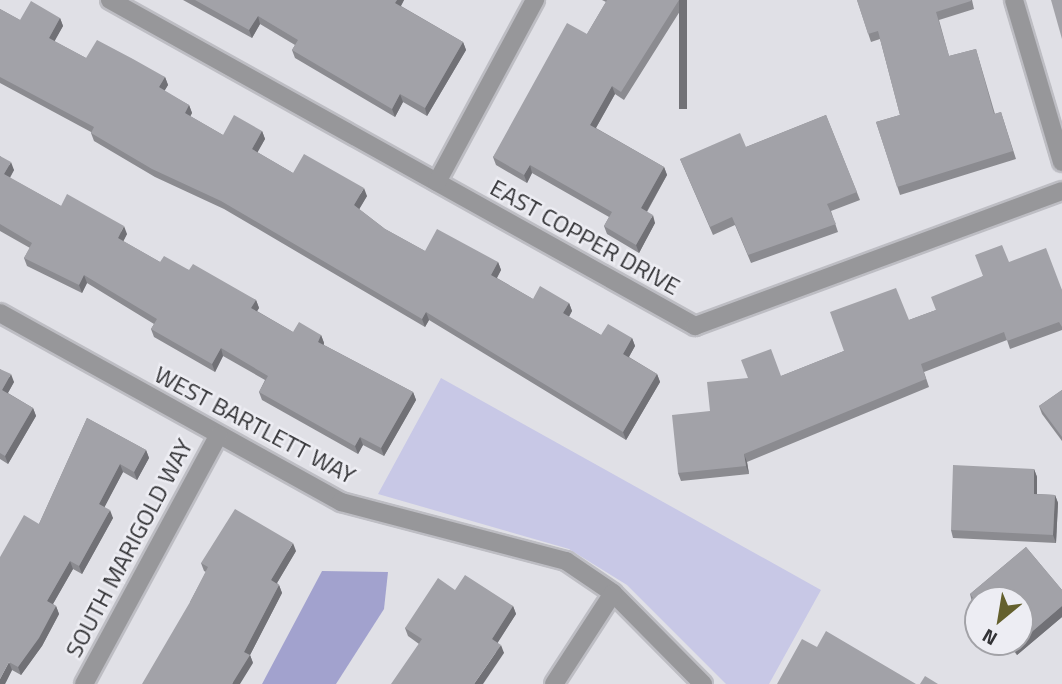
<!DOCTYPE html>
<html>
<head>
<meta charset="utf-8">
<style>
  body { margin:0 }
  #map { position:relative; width:1062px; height:684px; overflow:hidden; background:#e0e0e6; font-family:"Titillium Web",sans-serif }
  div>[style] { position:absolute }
  .green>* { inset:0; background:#c8c8e6 }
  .water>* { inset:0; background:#a2a2ce }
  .roads { filter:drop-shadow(2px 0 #bdbdc3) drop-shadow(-2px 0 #bdbdc3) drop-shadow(0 2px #bdbdc3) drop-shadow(0 -2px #bdbdc3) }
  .minor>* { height:18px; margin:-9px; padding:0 9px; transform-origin:9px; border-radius:9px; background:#97979a }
  .wall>* { inset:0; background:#8b8b90 }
  .shaded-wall>* { inset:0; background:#717176; transform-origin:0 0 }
  .building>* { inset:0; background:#a2a2a8 }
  span { translate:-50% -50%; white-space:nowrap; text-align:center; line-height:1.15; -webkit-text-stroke:5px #ededf3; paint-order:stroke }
  .street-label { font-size:24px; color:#323235 }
  .north { position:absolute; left:964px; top:586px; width:70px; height:70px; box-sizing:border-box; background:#ededf3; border:2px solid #a2a2a7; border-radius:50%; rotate:210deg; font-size:19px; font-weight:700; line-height:28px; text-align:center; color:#323235 }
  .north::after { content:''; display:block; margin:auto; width:24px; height:32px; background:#64602d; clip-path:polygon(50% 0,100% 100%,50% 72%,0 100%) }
</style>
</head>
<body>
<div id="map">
  <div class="green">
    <div style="clip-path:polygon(441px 378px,821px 590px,769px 684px,726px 684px,627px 585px,569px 549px,378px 494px)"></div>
  </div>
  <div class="water">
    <div style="clip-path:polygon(322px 571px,388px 572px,384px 609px,336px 684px,262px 684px)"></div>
  </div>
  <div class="roads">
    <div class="minor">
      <div style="left:110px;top:0;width:670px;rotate:29.13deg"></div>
      <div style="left:695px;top:326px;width:391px;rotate:-20.2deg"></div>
      <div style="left:1014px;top:0;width:169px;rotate:73.5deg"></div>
      <div style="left:437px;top:182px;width:207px;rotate:-61.7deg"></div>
      <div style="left:0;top:313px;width:390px;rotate:29deg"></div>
      <div style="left:341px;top:502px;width:233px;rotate:14.7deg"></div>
      <div style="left:566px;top:561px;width:57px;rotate:34.2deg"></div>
      <div style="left:613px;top:593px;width:128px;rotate:45.3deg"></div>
      <div style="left:84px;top:684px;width:282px;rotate:-61.6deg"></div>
      <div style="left:554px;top:684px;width:108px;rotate:-57deg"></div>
    </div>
  </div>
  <div class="wall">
    <div style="clip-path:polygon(183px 0,404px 0,401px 6px,463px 42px,466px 50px,427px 116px,403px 102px,395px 117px,295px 58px,292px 50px,295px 45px,260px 24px,252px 38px)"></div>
    <div style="clip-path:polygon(602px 0,687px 0,624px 100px,615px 94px,596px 128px,664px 167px,667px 175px,647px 212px,655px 223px,639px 253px,607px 234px,604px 226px,609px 217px,532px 173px,527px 183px,496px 165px,493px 157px,587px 34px,606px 2px)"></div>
    <div style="clip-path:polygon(857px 0,972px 0,974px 9px,939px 20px,949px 56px,976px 49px,995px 114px,1001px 112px,1016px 159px,900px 195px,876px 122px,900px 115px,880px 39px,871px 42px)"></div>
    <div style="clip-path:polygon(0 9px,20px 20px,60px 18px,63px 26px,54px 41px,86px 58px,165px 77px,168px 85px,164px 91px,189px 105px,192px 113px,190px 116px,223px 135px,262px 131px,265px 139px,257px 152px,293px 173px,367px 196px,359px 209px,385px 229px,425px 251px,498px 262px,501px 270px,497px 278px,533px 299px,569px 303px,572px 311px,569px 317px,601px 335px,632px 338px,635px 346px,629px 357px,657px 374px,660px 382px,626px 440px,429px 320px,425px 327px,224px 209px,155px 177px,94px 141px,91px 133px,91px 132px,0 83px)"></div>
    <div style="clip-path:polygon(826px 115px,860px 200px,831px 211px,838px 232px,751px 263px,735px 225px,713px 235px,680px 159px,746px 147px)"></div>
    <div style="clip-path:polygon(0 156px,14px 170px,10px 178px,61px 206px,127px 234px,123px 241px,160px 262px,189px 270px,256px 300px,259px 308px,257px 311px,293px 332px,321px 335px,324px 343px,324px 345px,413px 392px,416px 400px,384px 456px,363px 445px,358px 454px,262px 400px,259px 392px,265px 380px,223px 356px,215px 372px,154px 337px,151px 329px,154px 324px,87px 283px,82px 293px,27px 266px,24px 258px,30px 248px,0 231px)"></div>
    <div style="clip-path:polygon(1009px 262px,1062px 290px,1062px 330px,1010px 349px,1007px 340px,924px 372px,929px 387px,747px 462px,749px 474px,681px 481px,678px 473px,710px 411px,781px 376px,844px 351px,909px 320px,936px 310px,983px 276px)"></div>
    <div style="clip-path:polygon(0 369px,14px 382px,8px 393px,33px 408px,36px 416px,8px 464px,0 459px)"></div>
    <div style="clip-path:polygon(1062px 390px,1062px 441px,1042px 414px,1039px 406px)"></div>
    <div style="clip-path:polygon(87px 418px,146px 450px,149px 458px,137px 480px,123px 472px,104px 507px,113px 518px,82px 574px,73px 569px,53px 604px,56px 606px,59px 614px,42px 646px,21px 675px,12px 670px,5px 684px,39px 524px)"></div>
    <div style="clip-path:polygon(1034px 469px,1037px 477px,1037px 494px,1055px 495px,1058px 503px,1056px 543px,953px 538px,951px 530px)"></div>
    <div style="clip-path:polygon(1026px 547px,1062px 590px,1062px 617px,1017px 655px,1006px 642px,1020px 642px,1020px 600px,978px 600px,978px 609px,972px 602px,970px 594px)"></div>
    <div style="clip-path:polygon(296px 551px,277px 583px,279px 585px,282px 593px,250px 655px,253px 663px,190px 602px,206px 572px,204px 571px,201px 563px)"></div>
    <div style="clip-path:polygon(455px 590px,513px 606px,516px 614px,497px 643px,504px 653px,419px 644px,408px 636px,405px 628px)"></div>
  </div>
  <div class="shaded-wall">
    <div style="clip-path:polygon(397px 0,404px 0,398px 11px,395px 3px)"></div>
    <div style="left:679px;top:0;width:8px;height:109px"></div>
    <div style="clip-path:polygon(258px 16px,260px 24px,252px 38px,249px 30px)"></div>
    <div style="clip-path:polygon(60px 18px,63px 26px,52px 46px,49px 38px)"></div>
    <div style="clip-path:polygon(463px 42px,466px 50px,427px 116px,425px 108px)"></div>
    <div style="clip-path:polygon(165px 77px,168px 85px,162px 95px,159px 87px)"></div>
    <div style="clip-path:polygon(612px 86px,615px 94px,593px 133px,590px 125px)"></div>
    <div style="clip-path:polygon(400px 94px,403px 102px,395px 117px,392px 109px)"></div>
    <div style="clip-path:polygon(189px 105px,192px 113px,188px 121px,185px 113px)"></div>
    <div style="clip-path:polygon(262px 131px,265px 139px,255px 157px,252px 149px)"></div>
    <div style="clip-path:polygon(11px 162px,14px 170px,7px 182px,4px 174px)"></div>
    <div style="clip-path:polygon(530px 165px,532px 173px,527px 183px,524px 175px)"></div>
    <div style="clip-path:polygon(664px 167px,667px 175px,644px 216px,641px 208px)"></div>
    <div style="clip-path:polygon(364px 188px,367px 196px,357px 213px,354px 205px)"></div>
    <div style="clip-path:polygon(653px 215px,655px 223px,639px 253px,636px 245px)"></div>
    <div style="clip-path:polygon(124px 226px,127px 234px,121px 246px,118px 238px)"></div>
    <div style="clip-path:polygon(498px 262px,501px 270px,494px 283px,491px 275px)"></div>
    <div style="clip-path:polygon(84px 275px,87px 283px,82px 293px,79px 285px)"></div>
    <div style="clip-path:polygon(256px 300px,259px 308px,254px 316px,251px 308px)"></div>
    <div style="clip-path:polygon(569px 303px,572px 311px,566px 321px,563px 313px)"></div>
    <div style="clip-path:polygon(426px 312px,429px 320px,425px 327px,422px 319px)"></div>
    <div style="clip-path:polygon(321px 335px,324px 343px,321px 350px,318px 342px)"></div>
    <div style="clip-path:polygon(632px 338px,635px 346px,626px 362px,623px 354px)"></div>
    <div style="clip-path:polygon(221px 348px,223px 356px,215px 372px,212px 364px)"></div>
    <div style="clip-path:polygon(11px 374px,14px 382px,5px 398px,2px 390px)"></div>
    <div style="clip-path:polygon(657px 374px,660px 382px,626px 440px,623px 432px)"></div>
    <div style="clip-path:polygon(413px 392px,416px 400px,384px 456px,381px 448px)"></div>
    <div style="clip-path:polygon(33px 408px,36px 416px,8px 464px,5px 456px)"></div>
    <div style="clip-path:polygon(360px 437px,363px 445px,358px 454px,355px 446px)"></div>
    <div style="clip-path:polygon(146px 450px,149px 458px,137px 480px,134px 472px)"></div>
    <div style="clip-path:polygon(744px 454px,747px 462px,749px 474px,746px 466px)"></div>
    <div style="clip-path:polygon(120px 464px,123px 472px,102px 512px,99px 504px)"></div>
    <div style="clip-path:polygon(1034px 469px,1037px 477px,1037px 502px,1034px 494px)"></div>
    <div style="clip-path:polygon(1055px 495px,1058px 503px,1056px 543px,1053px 535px)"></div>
    <div style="clip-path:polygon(110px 510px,113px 518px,82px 574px,79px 566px)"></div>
    <div style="clip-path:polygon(293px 543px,296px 551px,274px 588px,271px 580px)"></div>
    <div style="clip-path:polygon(70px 561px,73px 569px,50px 609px,47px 601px)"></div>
    <div style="clip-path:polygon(279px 585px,282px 593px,250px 655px,253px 663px,240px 684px,232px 684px,244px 652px)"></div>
    <div style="clip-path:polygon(56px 606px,59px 614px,42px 646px,21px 675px,18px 667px)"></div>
    <div style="clip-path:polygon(513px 606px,516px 614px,495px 647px,492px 639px)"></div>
    <div style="clip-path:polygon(1062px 606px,1062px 617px,1017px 655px,1014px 647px)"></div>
    <div style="clip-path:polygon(501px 645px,504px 653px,483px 684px,474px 684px)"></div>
    <div style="clip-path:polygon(9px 662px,12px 670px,5px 684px,0 684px,0 679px)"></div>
  </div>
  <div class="building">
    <div style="clip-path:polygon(195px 0,397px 0,395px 3px,463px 42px,425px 108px,400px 94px,392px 109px,292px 50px,298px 40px,258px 16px,249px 30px)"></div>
    <div style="clip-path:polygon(607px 0,679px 0,621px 92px,612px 86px,590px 125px,664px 167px,641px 208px,653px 215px,636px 245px,604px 226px,612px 212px,530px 165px,524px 175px,493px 157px,567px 23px,587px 34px)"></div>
    <div style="clip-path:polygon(857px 0,971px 0,971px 1px,936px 12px,949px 56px,976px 49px,994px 114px,1001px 112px,1013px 151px,897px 187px,876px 122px,900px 115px,878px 31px,868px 34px)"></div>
    <div style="clip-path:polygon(1051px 0,1062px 0,1062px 39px)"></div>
    <div style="clip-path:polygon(31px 1px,60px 18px,49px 38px,86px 58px,97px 40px,133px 59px,165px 77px,159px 87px,189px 105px,185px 113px,223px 135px,234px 115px,262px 131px,252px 149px,293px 173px,304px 154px,364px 188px,354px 205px,385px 229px,425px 251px,437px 229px,498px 262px,491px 275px,533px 299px,540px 286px,569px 303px,563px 313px,601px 335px,608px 324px,632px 338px,623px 354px,657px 374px,623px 432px,426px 312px,422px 319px,221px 201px,152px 169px,91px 133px,94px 127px,0 77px,0 9px,20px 20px)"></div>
    <div style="clip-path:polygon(826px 115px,857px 192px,827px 204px,836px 224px,748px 255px,732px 217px,710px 227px,680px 159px,740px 133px,746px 147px)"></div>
    <div style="clip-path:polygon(0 156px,11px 162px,4px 174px,61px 206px,67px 194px,124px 226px,118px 238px,160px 262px,164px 256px,189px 270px,193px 264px,256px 300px,251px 308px,293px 332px,299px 322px,321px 335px,318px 342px,413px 392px,381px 448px,360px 437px,355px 446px,259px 392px,268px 376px,221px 348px,212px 364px,151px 329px,157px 319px,84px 275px,79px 285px,24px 258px,32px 243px,0 224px)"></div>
    <div style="clip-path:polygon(1002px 245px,1009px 262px,1046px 248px,1062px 290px,1062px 327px,1059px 322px,1007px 341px,1004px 332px,921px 364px,926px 379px,744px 454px,746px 466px,678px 473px,672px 415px,710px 411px,707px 382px,748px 378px,741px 360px,771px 349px,781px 376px,844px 351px,830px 312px,896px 288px,909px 320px,936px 310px,931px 297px,983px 276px,975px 255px)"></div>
    <div style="clip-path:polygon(0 369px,11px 374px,2px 390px,33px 408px,5px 456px,0 453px)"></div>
    <div style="clip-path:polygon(1062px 390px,1062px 437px,1039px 406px)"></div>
    <div style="clip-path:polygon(87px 418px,146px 450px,134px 472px,120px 464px,99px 504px,110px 510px,79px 566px,70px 561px,47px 601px,56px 606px,39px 638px,18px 667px,9px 662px,0 679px,0 557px,24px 515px,39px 524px)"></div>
    <div style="clip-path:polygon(953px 465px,1034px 469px,1034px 494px,1055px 495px,1053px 535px,951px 530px)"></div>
    <div style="clip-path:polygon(235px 509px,293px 543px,271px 580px,279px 585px,244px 652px,250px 655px,232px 684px,142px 684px,190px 602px,208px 567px,201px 563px)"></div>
    <div style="clip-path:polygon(1026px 547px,1062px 590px,1062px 606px,1020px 642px,1020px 600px,978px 600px,978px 604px,970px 594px)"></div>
    <div style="clip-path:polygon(465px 575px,513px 606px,492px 639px,501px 645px,474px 684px,391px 684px,422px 639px,405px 628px,438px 578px,455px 590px)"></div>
    <div style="clip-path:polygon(826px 631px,916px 684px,777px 684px,802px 639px,817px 647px)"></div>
    <div style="clip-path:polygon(1010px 642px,1020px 642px,1014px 647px)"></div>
    <div style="clip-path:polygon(925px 676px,938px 684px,920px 684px)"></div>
  </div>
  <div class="street-label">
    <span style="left:585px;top:237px;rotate:29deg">EAST COPPER DRIVE</span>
    <span style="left:255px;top:425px;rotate:28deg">WEST BARTLETT WAY</span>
    <span style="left:129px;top:548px;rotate:-62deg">SOUTH MARIGOLD WAY</span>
  </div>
  <div class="north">N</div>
</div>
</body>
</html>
